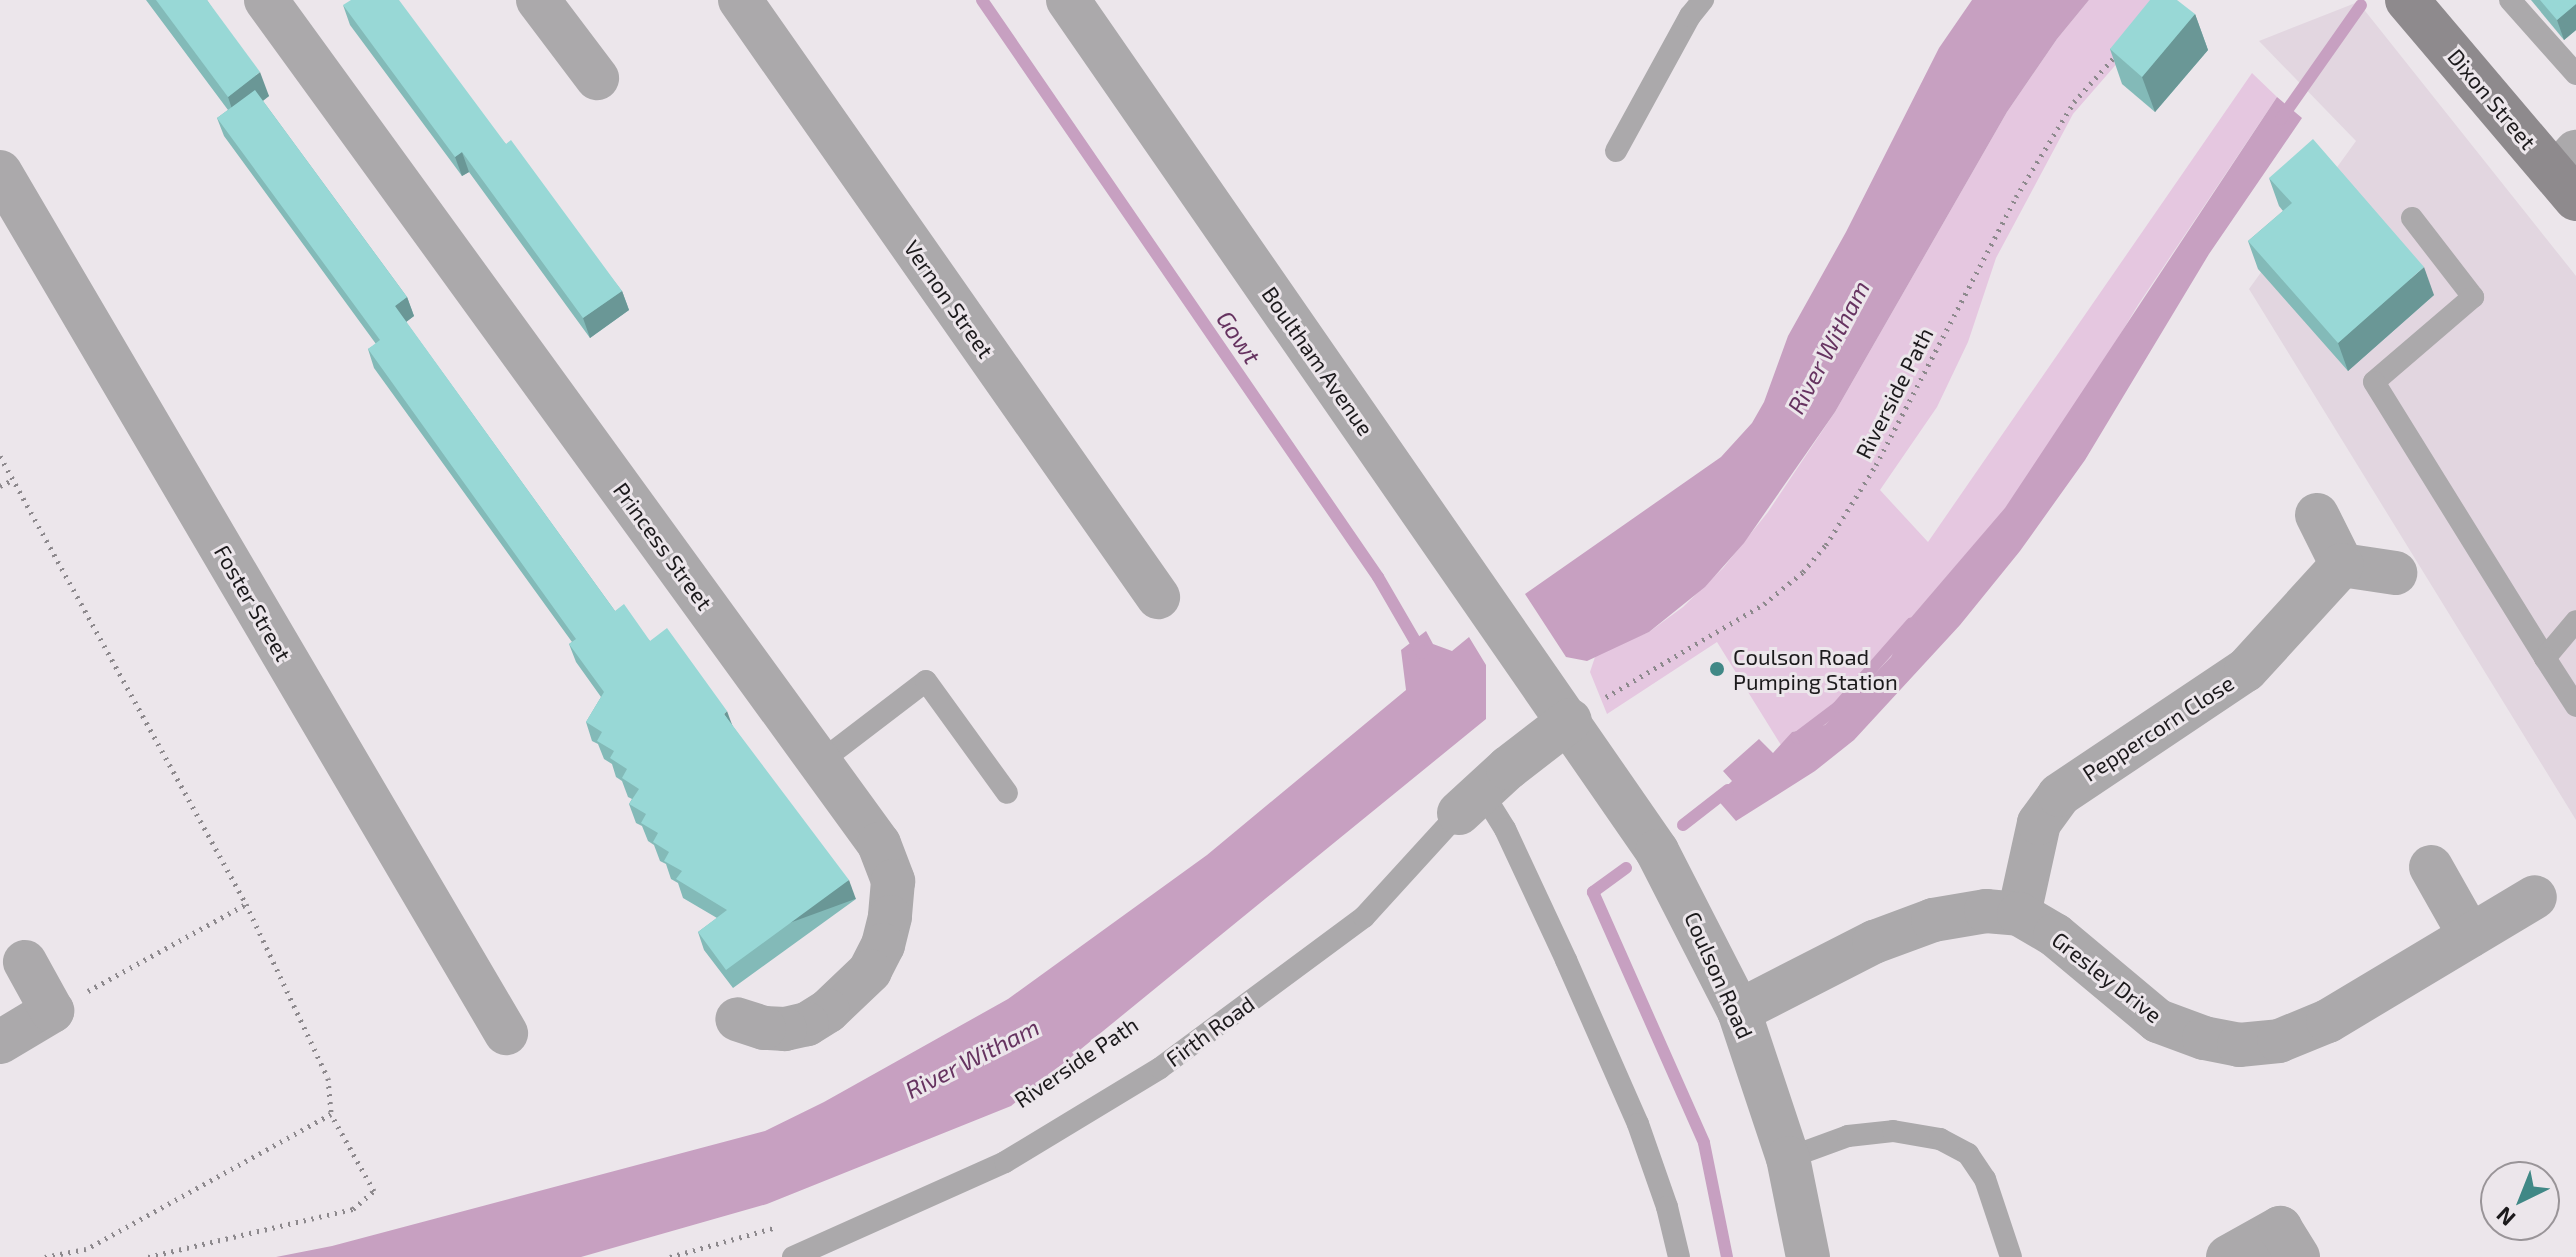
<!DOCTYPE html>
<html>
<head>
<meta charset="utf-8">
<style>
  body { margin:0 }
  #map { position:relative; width:2576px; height:1257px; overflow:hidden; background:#ece6eb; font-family:"Exo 2",sans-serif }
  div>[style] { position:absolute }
  .built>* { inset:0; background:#e2d6e0 }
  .green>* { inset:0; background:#e5c7e0 }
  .water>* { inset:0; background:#c7a0c1 }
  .stream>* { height:12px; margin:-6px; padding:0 6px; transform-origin:6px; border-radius:6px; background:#c7a0c1 }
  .path>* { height:5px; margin-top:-2.5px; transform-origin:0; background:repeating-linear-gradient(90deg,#8d898d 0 2px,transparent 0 8px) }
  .lane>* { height:22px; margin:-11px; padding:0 11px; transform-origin:11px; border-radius:11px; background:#aba9ab }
  .street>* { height:44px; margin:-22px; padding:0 22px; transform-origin:22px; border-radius:22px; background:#aba9ab }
  .secondary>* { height:44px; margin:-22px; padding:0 22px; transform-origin:22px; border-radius:22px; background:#8e8a8d }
  .wall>* { inset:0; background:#83bab8 }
  .shaded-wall>* { inset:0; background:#6a9796; transform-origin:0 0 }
  .building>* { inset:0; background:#98d8d6 }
  .dots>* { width:22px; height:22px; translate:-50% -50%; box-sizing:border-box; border:4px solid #ece6eb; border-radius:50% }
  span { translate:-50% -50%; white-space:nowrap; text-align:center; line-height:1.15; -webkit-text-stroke:6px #ece6eb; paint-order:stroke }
  .street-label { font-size:22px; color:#1c1a1c }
  .poi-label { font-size:22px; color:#1c1a1c }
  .left { translate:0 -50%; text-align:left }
  .water-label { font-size:24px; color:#663360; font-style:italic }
  .north { position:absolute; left:2480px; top:1161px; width:80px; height:80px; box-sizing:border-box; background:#ece6eb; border:2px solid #999498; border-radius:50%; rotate:223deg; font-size:22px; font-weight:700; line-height:32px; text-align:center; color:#1c1a1c }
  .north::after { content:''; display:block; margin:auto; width:28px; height:36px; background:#408886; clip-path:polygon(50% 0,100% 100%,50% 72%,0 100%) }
</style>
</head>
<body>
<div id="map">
  <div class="built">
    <div style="clip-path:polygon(2358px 2px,2576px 276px,2576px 820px,2249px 289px,2356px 141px,2259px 41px)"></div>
  </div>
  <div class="green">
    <div style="clip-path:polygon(2089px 0,2172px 0,2073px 114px,1996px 258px,1968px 342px,1937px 407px,1880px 490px,1928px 542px,2252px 73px,2277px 97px,2138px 305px,2091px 383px,2005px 509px,1908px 621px,1891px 657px,1825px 725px,1792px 732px,1781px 745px,1717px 642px,1607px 714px,1590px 672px,1596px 654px,1649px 632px,1683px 607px,1723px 568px,1768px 512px,1835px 412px,2007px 112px,2057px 39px)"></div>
  </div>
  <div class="water">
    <div style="clip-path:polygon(1972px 0,2089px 0,2057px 39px,2007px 112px,1835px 412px,1744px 543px,1705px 587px,1649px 632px,1587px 661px,1566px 657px,1525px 594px,1721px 457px,1752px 423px,1764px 402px,1788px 336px,1846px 232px,1939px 48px)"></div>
    <div style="clip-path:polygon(2277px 97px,2302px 118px,2209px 254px,2085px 460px,2020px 551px,1960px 625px,1854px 740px,1815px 771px,1736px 821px,1715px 797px,1732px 781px,1723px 771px,1759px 739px,1773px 753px,1792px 732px,1825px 725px,1891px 657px,1908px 621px,2005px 508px)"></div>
    <div style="clip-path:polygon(1426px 631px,1433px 644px,1452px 651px,1469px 637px,1486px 665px,1486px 719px,1011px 1106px,767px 1204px,581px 1257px,276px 1257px,332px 1246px,765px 1131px,824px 1102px,1008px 999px,1207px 855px,1406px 690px,1401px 650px)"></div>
  </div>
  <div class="stream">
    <div style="left:982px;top:0;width:700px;rotate:55.54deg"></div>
    <div style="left:1378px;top:577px;width:88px;rotate:59.9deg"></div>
    <div style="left:2281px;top:119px;width:139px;rotate:-54.9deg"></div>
    <div style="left:1797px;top:738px;width:51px;rotate:-37.1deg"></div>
    <div style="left:1838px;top:707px;width:111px;rotate:-48.7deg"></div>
    <div style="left:1683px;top:825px;width:57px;rotate:-37.9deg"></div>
    <div style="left:1626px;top:868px;width:41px;rotate:144deg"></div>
    <div style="left:1593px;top:892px;width:274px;rotate:66.1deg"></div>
    <div style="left:1704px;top:1143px;width:116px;rotate:78.6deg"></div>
  </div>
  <div class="path">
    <div style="left:0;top:456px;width:511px;rotate:61.23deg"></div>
    <div style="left:246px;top:904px;width:192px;rotate:64.8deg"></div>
    <div style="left:328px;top:1078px;width:36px;rotate:85deg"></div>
    <div style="left:331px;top:1114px;width:280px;rotate:151.1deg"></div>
    <div style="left:86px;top:1249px;width:42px;rotate:169deg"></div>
    <div style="left:0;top:486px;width:14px;rotate:-25deg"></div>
    <div style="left:1606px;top:697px;width:183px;rotate:-30.5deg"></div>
    <div style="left:1764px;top:604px;width:50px;rotate:-39.4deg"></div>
    <div style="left:1803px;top:572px;width:35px;rotate:-50deg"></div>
    <div style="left:1826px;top:545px;width:94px;rotate:-58deg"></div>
    <div style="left:1876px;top:465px;width:302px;rotate:-62.4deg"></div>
    <div style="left:2016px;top:197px;width:111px;rotate:-58.6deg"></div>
    <div style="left:2074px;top:102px;width:64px;rotate:-48.1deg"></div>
    <div style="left:88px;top:991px;width:180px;rotate:-28.8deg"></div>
    <div style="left:148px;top:1257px;width:211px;rotate:-13.2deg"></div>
    <div style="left:353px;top:1209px;width:28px;rotate:-41deg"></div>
    <div style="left:374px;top:1191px;width:88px;rotate:-119.2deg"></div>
    <div style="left:670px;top:1257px;width:107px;rotate:-15.7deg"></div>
  </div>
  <div class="lane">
    <div style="left:2510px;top:0;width:99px;rotate:48.3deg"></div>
    <div style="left:1616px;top:151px;width:154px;rotate:-61.3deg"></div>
    <div style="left:1690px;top:16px;width:21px;rotate:-51deg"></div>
    <div style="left:2412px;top:218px;width:100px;rotate:52.3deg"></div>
    <div style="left:2473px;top:297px;width:130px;rotate:139.4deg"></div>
    <div style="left:2374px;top:382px;width:325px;rotate:58.2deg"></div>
    <div style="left:2545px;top:658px;width:48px;rotate:-50deg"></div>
    <div style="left:2545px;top:658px;width:57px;rotate:57.1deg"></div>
    <div style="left:820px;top:762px;width:133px;rotate:-37.4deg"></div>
    <div style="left:926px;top:681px;width:138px;rotate:54.1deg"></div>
    <div style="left:1482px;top:792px;width:44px;rotate:58.1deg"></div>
    <div style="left:1505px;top:829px;width:145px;rotate:65deg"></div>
    <div style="left:1566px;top:960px;width:179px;rotate:66.3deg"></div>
    <div style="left:1638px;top:1124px;width:88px;rotate:70.7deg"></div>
    <div style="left:1667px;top:1207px;width:51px;rotate:76.5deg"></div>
    <div style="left:1788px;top:1158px;width:64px;rotate:-20.1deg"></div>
    <div style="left:1848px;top:1136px;width:45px;rotate:-6.3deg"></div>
    <div style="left:1893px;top:1131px;width:48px;rotate:9.7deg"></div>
    <div style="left:1940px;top:1139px;width:32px;rotate:28deg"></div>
    <div style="left:1968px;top:1154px;width:30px;rotate:56deg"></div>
    <div style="left:1985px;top:1179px;width:82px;rotate:71.6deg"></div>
    <div style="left:793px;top:1257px;width:232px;rotate:-24.1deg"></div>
    <div style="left:1005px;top:1162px;width:181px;rotate:-31.2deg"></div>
    <div style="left:1160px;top:1068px;width:254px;rotate:-36.5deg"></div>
    <div style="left:1364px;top:917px;width:141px;rotate:-47.6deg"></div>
  </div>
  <div class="street">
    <div style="left:266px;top:0;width:1043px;rotate:54.01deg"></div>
    <div style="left:879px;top:844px;width:40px;rotate:69deg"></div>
    <div style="left:893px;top:881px;width:36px;rotate:95deg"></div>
    <div style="left:890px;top:917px;width:29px;rotate:104deg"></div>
    <div style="left:883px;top:945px;width:29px;rotate:117deg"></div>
    <div style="left:870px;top:971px;width:58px;rotate:136.4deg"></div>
    <div style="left:828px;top:1011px;width:25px;rotate:148deg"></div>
    <div style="left:807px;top:1024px;width:23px;rotate:167deg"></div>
    <div style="left:785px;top:1029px;width:21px;rotate:-177deg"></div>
    <div style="left:764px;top:1028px;width:28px;rotate:-162deg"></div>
    <div style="left:538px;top:0;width:98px;rotate:52.9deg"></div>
    <div style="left:740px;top:0;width:729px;rotate:55deg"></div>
    <div style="left:1068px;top:0;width:1035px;rotate:55.31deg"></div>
    <div style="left:1657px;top:851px;width:180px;rotate:62.9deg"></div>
    <div style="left:1739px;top:1011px;width:155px;rotate:71.6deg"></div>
    <div style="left:1788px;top:1158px;width:101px;rotate:78.6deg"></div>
    <div style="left:0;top:172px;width:999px;rotate:59.56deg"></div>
    <div style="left:2556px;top:174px;width:30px;rotate:-48deg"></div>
    <div style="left:2317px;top:515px;width:56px;rotate:63.4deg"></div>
    <div style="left:2342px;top:565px;width:54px;rotate:8.6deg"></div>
    <div style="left:1459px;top:813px;width:67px;rotate:-42.6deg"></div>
    <div style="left:1508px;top:768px;width:78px;rotate:-37.7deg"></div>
    <div style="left:2431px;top:867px;width:79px;rotate:60.5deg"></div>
    <div style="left:2019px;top:914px;width:93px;rotate:-77.6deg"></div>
    <div style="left:2039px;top:823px;width:34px;rotate:-54deg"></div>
    <div style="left:2059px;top:795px;width:225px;rotate:-33.8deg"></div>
    <div style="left:2246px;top:670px;width:142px;rotate:-47.6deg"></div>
    <div style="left:1739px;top:1011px;width:152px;rotate:-27.1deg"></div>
    <div style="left:1874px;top:942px;width:63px;rotate:-20.4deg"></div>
    <div style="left:1933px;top:920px;width:54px;rotate:-9.6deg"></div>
    <div style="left:1986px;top:911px;width:33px;rotate:5deg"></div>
    <div style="left:2019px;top:914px;width:42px;rotate:30.3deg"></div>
    <div style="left:2055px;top:935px;width:134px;rotate:39.9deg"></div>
    <div style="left:2158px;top:1021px;width:49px;rotate:20.3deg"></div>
    <div style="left:2204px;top:1038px;width:36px;rotate:11deg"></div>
    <div style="left:2239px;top:1045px;width:40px;rotate:-5.7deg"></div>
    <div style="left:2279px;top:1041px;width:53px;rotate:-22.2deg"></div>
    <div style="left:2328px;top:1021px;width:241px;rotate:-30.9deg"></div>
    <div style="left:0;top:1042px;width:61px;rotate:-30.8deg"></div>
    <div style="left:52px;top:1011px;width:56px;rotate:-118.9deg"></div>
    <div style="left:2228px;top:1257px;width:60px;rotate:-29.1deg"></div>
    <div style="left:2280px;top:1228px;width:34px;rotate:58deg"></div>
  </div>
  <div class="secondary">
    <div style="left:2407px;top:0;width:261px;rotate:49.7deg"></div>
  </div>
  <div class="wall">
    <div style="clip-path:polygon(146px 0,207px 0,269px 96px,263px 101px,407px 297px,414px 316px,406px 322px,615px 611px,650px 641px,732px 725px,856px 899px,733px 988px,704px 950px,698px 932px,717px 918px,683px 898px,678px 883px,671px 879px,666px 864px,660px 861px,654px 845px,648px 841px,642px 826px,636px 823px,629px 804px,632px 799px,628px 797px,622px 781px,616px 777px,612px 764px,604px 759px,598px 744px,592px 741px,586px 722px,601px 697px,576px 662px,569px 644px,572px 642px,374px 368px,368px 349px,376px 344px,224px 136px,217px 118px,228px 110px)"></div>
    <div style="clip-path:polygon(2531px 0,2576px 0,2576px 30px,2564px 40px)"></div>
    <div style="clip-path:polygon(343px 5px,506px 144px,622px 291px,629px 310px,590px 338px,469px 172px,462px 176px,350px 25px)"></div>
    <div style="clip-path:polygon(2195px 14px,2208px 50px,2155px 112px,2122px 84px,2110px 49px)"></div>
    <div style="clip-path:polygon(2269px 178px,2434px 295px,2348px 371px,2258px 269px,2248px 241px,2283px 211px,2279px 206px)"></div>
  </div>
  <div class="shaded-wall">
    <div style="clip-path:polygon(2576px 4px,2576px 30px,2564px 40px,2557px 20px)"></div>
    <div style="clip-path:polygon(2195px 14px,2208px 50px,2155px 112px,2142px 77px)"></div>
    <div style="clip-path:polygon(260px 72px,269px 96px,236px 121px,228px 97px)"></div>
    <div style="clip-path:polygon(462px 152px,469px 172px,462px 176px,455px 157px)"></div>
    <div style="clip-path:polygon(2424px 267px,2434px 295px,2348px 371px,2338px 343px)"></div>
    <div style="clip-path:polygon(622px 291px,629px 310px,590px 338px,583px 318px)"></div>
    <div style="clip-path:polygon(407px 297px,414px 316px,402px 325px,395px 306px)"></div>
    <div style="clip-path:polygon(727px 711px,734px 730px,724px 714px)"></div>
    <div style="left:849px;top:880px;width:20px;height:152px;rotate:70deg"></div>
  </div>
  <div class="building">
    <div style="clip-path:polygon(156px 0,207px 0,260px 72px,228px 97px)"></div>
    <div style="clip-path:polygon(351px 0,399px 0,506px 144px,511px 140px,622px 291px,583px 318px,462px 152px,455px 157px,343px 5px)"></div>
    <div style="clip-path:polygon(2150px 0,2177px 0,2195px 14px,2142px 77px,2110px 49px)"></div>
    <div style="clip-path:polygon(2540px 0,2576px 0,2576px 4px,2557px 20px)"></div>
    <div style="clip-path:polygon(255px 90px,407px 297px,395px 306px,615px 611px,624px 604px,650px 641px,667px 628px,727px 711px,724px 714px,849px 880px,726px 970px,698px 932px,727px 910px,676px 879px,682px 871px,664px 861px,669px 852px,653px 842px,658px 833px,641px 823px,646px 814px,629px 804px,639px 789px,622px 778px,627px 769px,610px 758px,614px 751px,597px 741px,602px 732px,586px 722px,604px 692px,569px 644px,576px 639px,368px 349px,380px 340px,217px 118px)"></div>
    <div style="clip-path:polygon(2313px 139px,2424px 267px,2338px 343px,2248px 241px,2292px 203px,2269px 178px)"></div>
  </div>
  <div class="dots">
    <div style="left:1717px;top:669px;background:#408886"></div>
  </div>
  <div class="street-label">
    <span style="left:2492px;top:99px;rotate:50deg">Dixon Street</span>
    <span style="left:949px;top:299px;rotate:55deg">Vernon Street</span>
    <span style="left:1318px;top:361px;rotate:55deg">Boultham Avenue</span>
    <span style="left:1894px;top:393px;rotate:-63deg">Riverside Path</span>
    <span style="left:663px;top:546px;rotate:54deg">Princess Street</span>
    <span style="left:253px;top:603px;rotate:60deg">Foster Street</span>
    <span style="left:2158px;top:728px;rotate:-33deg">Peppercorn Close</span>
    <span style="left:1719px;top:975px;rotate:66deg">Coulson Road</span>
    <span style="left:2107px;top:977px;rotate:38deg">Gresley Drive</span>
    <span style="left:1210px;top:1031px;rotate:-36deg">Firth Road</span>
    <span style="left:1076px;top:1062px;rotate:-34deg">Riverside Path</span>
  </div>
  <div class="poi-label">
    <span class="left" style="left:1733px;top:669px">Coulson Road<br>Pumping Station</span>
  </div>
  <div class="water-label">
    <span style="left:1239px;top:337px;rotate:56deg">Gowt</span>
    <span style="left:1828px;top:347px;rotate:-62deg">River Witham</span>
    <span style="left:972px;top:1058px;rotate:-27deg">River Witham</span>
  </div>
  <div class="north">N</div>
</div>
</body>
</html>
